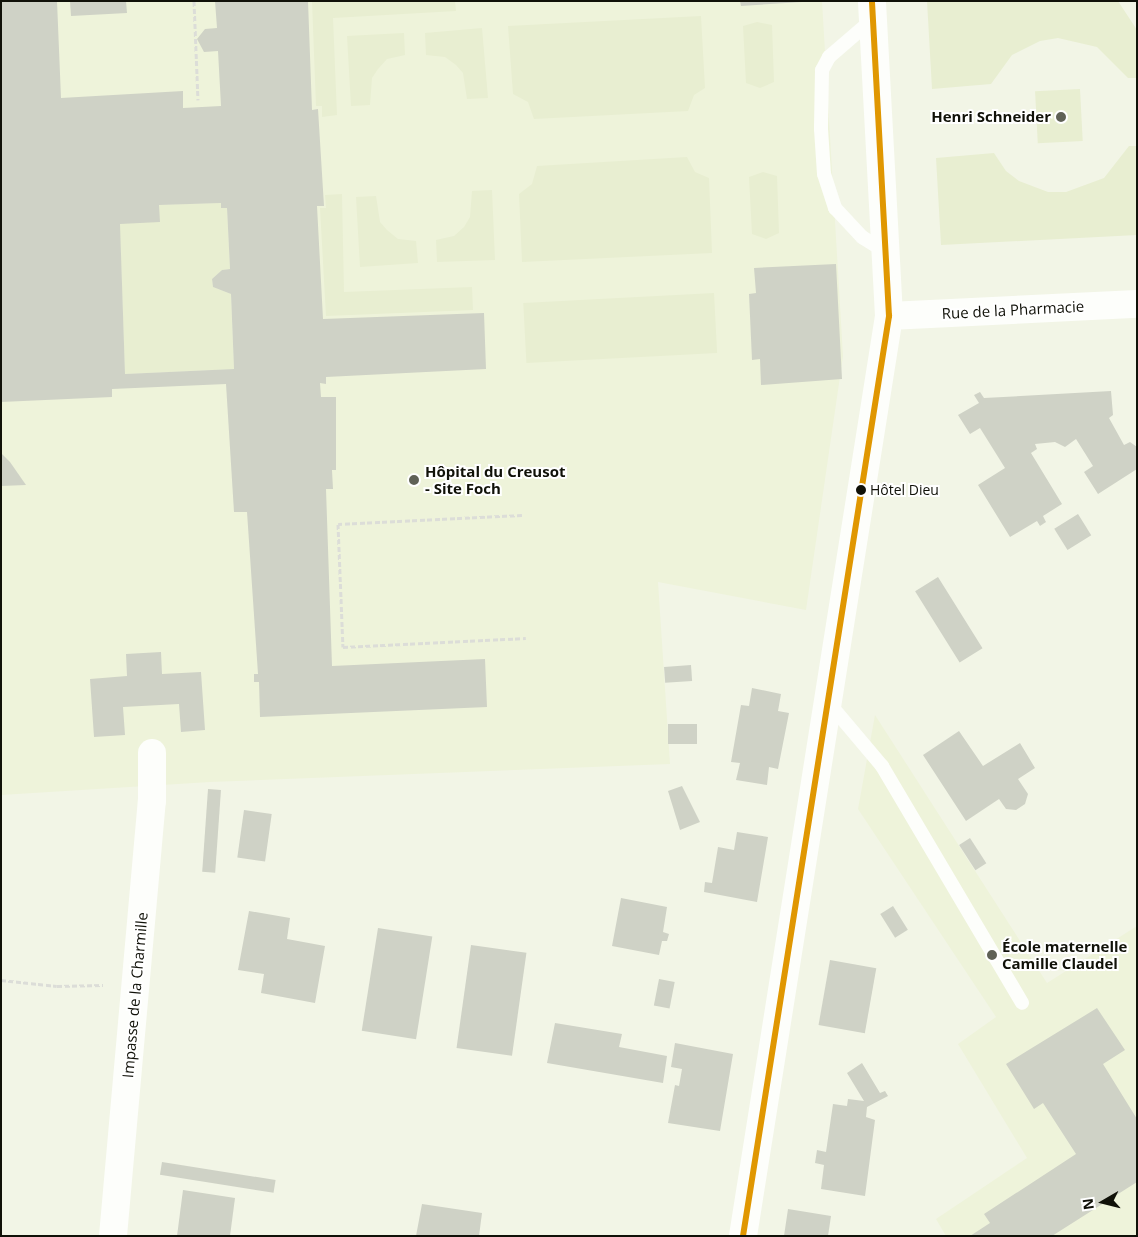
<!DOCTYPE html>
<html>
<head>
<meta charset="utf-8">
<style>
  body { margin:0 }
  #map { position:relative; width:1138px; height:1237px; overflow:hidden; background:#f2f5e6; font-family:"Open Sans",sans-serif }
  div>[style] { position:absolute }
  .built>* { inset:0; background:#eef3da }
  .green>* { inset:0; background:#e8eed1; transform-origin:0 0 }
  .building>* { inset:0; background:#cfd2c6; transform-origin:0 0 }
  .path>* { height:3px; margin-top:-1.5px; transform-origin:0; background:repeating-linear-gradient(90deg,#dcddd8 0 5px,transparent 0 7.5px) }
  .lane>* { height:14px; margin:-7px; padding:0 7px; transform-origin:7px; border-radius:7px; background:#fdfefb }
  .street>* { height:28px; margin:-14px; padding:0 14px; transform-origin:14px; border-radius:14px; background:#fdfefb }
  .secondary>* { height:28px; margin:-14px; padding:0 14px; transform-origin:14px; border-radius:14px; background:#fdfefb }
  .bus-1>* { height:6px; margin:-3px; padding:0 3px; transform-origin:3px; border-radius:3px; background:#e09701 }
  .dots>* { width:14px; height:14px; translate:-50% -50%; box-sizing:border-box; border:2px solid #fff; border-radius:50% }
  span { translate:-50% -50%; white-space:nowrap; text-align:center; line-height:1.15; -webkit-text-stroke:4px #fff; paint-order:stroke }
  .bus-label { font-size:14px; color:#101108 }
  .left { translate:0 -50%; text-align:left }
  .poi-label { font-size:15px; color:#101108; font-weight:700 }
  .right { translate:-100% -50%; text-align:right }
  .street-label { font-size:15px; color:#101108 }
  .frame { position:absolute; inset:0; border:2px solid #101108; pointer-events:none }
  .north { position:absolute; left:1078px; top:1177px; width:50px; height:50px; -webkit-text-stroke:4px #fff; paint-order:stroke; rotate:262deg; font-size:14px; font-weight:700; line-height:20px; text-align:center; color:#101108 }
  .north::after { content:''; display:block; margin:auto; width:18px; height:22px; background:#101108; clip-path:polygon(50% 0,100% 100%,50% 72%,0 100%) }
</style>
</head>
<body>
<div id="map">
  <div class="built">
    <div style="clip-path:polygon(1px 1px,822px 1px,843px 356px,806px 610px,658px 582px,670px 764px,210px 782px,1px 795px)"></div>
    <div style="clip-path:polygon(875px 715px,1047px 983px,1137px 926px,1137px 1236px,946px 1236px,936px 1219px,1027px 1158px,958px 1044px,996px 1017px,858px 809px)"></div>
  </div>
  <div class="green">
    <div style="clip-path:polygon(312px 1px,455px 1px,456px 11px,333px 18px,337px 115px,322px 117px,322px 106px,316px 106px)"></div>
    <div style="clip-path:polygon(927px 1px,1118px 1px,1137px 30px,1137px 78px,1128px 78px,1097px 47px,1058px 38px,1040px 41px,1012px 55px,991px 84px,932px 89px)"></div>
    <div style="clip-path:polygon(701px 16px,705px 88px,694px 95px,688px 111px,534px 119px,528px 102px,513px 94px,508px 26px)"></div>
    <div style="clip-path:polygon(757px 22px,772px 25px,774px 82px,760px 88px,746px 83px,743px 26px)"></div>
    <div style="clip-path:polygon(482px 28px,488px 98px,467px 99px,463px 73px,456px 65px,445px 57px,426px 55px,425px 33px)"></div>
    <div style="clip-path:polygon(404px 33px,405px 55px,387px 59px,378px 69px,372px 78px,370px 105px,351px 106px,347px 36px)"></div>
    <div style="left:1080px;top:89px;width:52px;height:45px;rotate:87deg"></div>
    <div style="clip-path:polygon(1129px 146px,1137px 146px,1137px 235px,941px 245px,936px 158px,994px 153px,1006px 171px,1019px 181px,1048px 192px,1066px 192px,1104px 178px)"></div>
    <div style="clip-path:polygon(687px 157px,695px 172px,709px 178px,712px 253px,522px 262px,519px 194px,532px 184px,537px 166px)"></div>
    <div style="clip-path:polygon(763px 172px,777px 176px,779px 233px,766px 239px,752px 234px,749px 177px)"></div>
    <div style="clip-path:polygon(492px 190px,495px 260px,437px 262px,436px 240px,454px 236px,464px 227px,470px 217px,472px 191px)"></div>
    <div style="clip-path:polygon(342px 194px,344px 292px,472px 287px,473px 310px,326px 316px,320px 208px,326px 208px,325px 195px)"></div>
    <div style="clip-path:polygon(376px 196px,380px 222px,387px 230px,398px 239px,416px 241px,418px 263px,360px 267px,356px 197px)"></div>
    <div style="clip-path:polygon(221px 203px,221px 208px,227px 208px,230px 269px,222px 270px,212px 279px,213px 287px,231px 294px,234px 369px,125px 374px,119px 206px)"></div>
    <div style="left:714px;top:293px;width:60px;height:191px;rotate:87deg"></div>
  </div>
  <div class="building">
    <div style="clip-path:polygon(evenodd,1px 1px,57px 1px,61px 98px,183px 91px,183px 108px,221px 106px,218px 51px,204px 52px,197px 39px,205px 29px,217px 28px,215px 1px,308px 1px,312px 110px,318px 109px,324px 206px,317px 206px,323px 319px,484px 313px,486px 369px,326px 377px,326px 384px,320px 383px,321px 397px,336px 397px,336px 470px,332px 470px,333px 489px,326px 489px,332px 666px,485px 659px,487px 707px,260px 717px,259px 682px,254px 682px,254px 674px,258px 674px,247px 512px,234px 512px,226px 384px,112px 389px,112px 397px,1px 402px,1px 1px,221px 203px,221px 208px,227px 208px,230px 269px,222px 270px,212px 279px,213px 287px,231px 294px,234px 369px,125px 374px,120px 224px,160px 222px,159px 205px,221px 203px)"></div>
    <div style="clip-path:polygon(70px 1px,126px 1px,127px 13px,71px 16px)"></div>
    <div style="clip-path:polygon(740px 1px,802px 1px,802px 2px,741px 6px)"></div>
    <div style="clip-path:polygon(836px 264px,842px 379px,761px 385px,760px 359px,752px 360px,749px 294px,756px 293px,754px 268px)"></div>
    <div style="clip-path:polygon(1111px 391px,1113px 415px,1109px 418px,1124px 445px,1130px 442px,1137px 447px,1137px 469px,1098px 494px,1084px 472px,1093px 466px,1076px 439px,1065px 447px,1055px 442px,1035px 444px,1037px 449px,1031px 453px,1062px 504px,1043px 516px,1046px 522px,1040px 526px,1037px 521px,1010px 537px,978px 485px,1005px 468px,980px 428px,970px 434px,958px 415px,979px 403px,974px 395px,980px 392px,984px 398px)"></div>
    <div style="clip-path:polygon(1px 453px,10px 462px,26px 485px,1px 486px)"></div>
    <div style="left:1078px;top:514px;width:25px;height:28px;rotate:58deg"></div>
    <div style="left:938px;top:577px;width:84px;height:27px;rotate:58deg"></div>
    <div style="clip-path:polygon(161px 652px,162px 674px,201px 672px,205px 730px,181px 732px,179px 704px,123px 707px,125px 735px,94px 737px,90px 679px,127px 676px,126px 654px)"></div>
    <div style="left:691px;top:665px;width:16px;height:27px;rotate:86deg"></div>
    <div style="clip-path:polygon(752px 688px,781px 694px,778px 711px,789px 713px,778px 769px,769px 767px,767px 785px,736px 780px,740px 763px,731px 762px,741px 705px,749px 706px)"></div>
    <div style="left:668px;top:724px;width:29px;height:20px"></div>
    <div style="clip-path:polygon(959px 731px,983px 766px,1020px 743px,1035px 768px,1018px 779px,1028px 794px,1025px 804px,1016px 810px,1006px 809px,999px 799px,966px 821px,923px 755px)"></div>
    <div style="clip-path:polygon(682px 786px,700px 822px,680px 830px,668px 791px)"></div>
    <div style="left:208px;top:789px;width:13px;height:83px;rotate:4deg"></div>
    <div style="left:244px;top:810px;width:28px;height:48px;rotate:8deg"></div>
    <div style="clip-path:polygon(737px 832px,768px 837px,757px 902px,704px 892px,705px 882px,712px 883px,718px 847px,734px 850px)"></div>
    <div style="left:970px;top:838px;width:30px;height:13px;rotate:57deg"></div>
    <div style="clip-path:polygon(621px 898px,667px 907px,663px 932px,669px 934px,667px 941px,662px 941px,659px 955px,612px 946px)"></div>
    <div style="left:893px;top:906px;width:28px;height:15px;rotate:58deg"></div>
    <div style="clip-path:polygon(249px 911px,290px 918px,287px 939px,325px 946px,315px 1003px,261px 993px,264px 974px,238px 970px)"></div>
    <div style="left:378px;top:928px;width:55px;height:104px;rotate:9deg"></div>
    <div style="left:471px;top:945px;width:56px;height:104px;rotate:8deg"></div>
    <div style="left:830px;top:960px;width:47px;height:66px;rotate:10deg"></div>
    <div style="left:659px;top:979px;width:16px;height:27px;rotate:11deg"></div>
    <div style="clip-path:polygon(1097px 1008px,1125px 1050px,1103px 1064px,1137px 1119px,1137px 1182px,1052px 1236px,970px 1236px,990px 1223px,984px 1214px,1076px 1154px,1043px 1103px,1034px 1109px,1006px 1064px)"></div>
    <div style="clip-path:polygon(555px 1023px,622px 1034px,619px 1047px,667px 1056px,663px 1083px,547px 1063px)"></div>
    <div style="clip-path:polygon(675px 1043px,733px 1054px,720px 1131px,668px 1123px,675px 1085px,679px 1086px,682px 1069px,671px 1067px)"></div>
    <div style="clip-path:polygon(862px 1063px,880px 1093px,885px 1091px,888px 1096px,867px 1107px,866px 1117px,875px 1120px,865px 1196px,821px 1189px,824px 1165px,815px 1163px,817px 1150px,826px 1152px,833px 1104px,847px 1106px,848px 1099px,864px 1101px,847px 1073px)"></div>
    <div style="left:162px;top:1162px;width:115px;height:13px;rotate:9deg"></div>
    <div style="clip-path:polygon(183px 1190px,235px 1198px,230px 1236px,177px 1236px)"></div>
    <div style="clip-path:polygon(422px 1204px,482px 1213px,479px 1236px,416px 1236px)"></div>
    <div style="clip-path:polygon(788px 1209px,831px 1216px,828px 1236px,784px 1236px)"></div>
  </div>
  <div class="path">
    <div style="left:194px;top:1px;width:99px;rotate:87.7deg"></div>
    <div style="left:522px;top:515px;width:184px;rotate:177.2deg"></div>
    <div style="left:338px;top:524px;width:123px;rotate:87.7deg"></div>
    <div style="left:343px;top:647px;width:183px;rotate:-2.8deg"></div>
    <div style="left:1px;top:980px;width:56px;rotate:6.1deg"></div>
    <div style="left:57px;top:986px;width:46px;rotate:-1.2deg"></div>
  </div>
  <div class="lane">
    <div style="left:873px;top:19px;width:58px;rotate:139.2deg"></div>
    <div style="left:829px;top:57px;width:15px;rotate:118deg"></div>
    <div style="left:822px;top:70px;width:59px;rotate:91deg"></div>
    <div style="left:821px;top:129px;width:45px;rotate:86.2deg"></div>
    <div style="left:824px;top:174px;width:36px;rotate:72deg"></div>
    <div style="left:835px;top:208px;width:40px;rotate:47deg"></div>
    <div style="left:862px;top:237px;width:31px;rotate:32deg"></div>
    <div style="left:828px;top:702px;width:84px;rotate:49.8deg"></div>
    <div style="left:882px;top:766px;width:275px;rotate:59.4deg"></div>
  </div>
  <div class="street">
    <div style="left:889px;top:316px;width:248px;rotate:-2.8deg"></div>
    <div style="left:113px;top:1236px;width:437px;rotate:-84.9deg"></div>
    <div style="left:152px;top:801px;width:48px;rotate:-90deg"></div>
  </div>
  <div class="secondary">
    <div style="left:743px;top:1236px;width:932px;rotate:-80.98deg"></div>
    <div style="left:889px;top:316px;width:315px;rotate:-93.1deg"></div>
  </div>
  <div class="bus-1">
    <div style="left:743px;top:1236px;width:932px;rotate:-80.98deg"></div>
    <div style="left:889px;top:316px;width:315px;rotate:-93.1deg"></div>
  </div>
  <div class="dots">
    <div style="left:1061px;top:117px;background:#5f6156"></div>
    <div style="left:414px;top:480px;background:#5f6156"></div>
    <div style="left:861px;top:490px;background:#101108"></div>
    <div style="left:992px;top:955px;background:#5f6156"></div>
  </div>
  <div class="bus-label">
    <span class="left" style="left:870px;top:490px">Hôtel Dieu</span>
  </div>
  <div class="poi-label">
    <span class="right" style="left:1051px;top:117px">Henri Schneider</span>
    <span class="left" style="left:425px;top:480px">Hôpital du Creusot<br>- Site Foch</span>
    <span class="left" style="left:1002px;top:955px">École maternelle<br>Camille Claudel</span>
  </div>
  <div class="street-label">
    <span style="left:1013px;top:310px;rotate:-3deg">Rue de la Pharmacie</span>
    <span style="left:135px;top:995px;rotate:-85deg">Impasse de la Charmille</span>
  </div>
  <div class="frame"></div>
  <div class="north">N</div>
</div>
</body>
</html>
